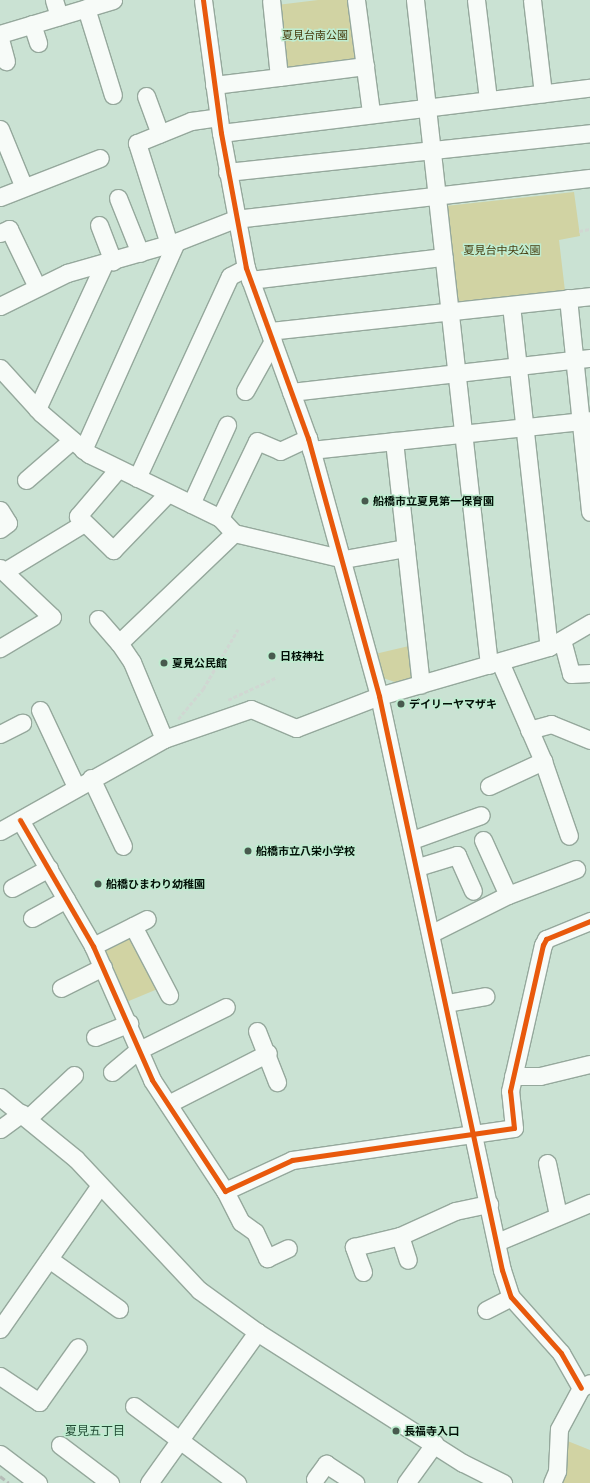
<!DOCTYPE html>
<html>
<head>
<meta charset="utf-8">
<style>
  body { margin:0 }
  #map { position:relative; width:590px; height:1483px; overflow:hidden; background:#cae2d3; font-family:"Public Sans","Noto Sans JP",sans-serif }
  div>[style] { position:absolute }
  .green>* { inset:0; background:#d1d3a3 }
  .path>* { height:2.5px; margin-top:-1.25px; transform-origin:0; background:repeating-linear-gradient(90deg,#d0d7d2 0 4px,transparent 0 6px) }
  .roads { filter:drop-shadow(1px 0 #95a89c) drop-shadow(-1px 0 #95a89c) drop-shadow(0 1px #95a89c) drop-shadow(0 -1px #95a89c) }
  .minor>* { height:17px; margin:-8.5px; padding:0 8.5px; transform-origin:8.5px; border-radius:8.5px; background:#f7fbf8 }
  .rail>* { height:3px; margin-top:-1.5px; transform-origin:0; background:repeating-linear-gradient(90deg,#b5bbb7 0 6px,transparent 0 9px) }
  .cycleway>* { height:5px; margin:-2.5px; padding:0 2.5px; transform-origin:2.5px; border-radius:2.5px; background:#e8590c }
  .dots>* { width:11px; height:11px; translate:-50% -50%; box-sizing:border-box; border:2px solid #bfecd0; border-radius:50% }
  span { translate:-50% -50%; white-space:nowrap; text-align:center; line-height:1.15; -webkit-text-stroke:3px #bfecd0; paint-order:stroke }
  .park-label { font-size:11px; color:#483e11 }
  .poi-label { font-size:11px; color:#021007; font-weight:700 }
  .left { translate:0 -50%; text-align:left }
  .neighbourhood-label { font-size:12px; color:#234b35 }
</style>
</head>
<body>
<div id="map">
  <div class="green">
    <div style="clip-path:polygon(318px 0,352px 0,360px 61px,285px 73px,277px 5px)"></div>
    <div style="clip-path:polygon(574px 192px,580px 236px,559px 240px,565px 291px,469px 305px,457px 301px,446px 206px)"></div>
    <div style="clip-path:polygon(409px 646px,414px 680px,398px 683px,383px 678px,375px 654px)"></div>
    <div style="clip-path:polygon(130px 931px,160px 988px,124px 1003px,101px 950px)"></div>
    <div style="clip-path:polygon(565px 1440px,590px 1450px,590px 1483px,558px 1483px)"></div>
  </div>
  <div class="path">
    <div style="left:579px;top:231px;width:11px;rotate:-10deg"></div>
    <div style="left:228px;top:700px;width:54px;rotate:-25.1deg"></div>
    <div style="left:178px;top:719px;width:39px;rotate:-50deg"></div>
    <div style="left:203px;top:689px;width:69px;rotate:-59.7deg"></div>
  </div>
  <div class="roads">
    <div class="minor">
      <div style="left:54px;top:0;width:17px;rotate:73deg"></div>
      <div style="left:203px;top:0;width:134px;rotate:82.3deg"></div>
      <div style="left:221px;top:133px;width:137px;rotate:79.5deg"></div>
      <div style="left:246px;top:268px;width:181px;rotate:70deg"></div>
      <div style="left:308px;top:438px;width:268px;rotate:74.6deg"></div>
      <div style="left:379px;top:696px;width:587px;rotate:77.91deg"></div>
      <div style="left:502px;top:1270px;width:28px;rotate:72deg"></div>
      <div style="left:511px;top:1297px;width:75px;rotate:48.2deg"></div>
      <div style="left:561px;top:1353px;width:40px;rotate:60.3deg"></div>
      <div style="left:356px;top:0;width:114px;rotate:82.4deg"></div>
      <div style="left:415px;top:0;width:669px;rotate:83.65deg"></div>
      <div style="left:476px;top:0;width:100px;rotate:83.1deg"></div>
      <div style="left:532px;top:0;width:94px;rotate:83.3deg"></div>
      <div style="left:86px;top:8px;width:91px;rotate:72.8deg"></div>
      <div style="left:32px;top:24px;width:20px;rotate:72deg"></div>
      <div style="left:0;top:34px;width:118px;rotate:-16.7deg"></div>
      <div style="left:0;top:39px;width:23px;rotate:75deg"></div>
      <div style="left:279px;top:77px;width:87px;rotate:-7.3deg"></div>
      <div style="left:214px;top:85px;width:65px;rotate:-7deg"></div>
      <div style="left:279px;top:77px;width:77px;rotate:-95.9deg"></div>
      <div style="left:146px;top:96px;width:40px;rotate:69.8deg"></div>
      <div style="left:0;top:129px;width:61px;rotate:67.7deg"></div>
      <div style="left:221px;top:133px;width:372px;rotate:-7deg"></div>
      <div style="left:227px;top:172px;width:365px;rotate:-6.1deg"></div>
      <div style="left:0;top:197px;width:107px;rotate:-21.3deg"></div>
      <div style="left:118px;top:198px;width:59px;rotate:68.2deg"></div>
      <div style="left:99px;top:225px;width:39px;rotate:69deg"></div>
      <div style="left:0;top:233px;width:10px;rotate:-24deg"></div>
      <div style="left:9px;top:229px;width:64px;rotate:64.2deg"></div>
      <div style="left:169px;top:244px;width:106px;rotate:-107.6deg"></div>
      <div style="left:137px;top:143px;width:58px;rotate:-22.2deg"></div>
      <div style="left:191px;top:121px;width:28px;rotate:-8deg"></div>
      <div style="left:250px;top:280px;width:195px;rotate:-6.8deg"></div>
      <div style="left:568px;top:298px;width:215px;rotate:84.1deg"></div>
      <div style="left:511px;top:305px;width:344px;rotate:83.7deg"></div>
      <div style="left:0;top:306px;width:75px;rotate:-26.2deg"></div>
      <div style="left:67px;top:273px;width:113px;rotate:-15.9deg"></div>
      <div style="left:176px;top:242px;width:63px;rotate:-21.3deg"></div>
      <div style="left:235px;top:219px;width:357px;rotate:-6.6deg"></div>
      <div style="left:270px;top:331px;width:322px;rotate:-6.2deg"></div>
      <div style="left:0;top:368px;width:61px;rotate:47.7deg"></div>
      <div style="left:41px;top:413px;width:63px;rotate:40.5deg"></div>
      <div style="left:89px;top:454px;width:146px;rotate:26deg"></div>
      <div style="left:220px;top:518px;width:21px;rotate:47deg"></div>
      <div style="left:234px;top:533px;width:113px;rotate:13.3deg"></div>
      <div style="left:344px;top:559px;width:63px;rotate:-10.1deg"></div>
      <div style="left:245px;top:391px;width:57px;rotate:-60.8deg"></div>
      <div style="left:291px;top:392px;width:301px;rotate:-6.5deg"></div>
      <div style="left:37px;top:409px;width:160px;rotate:-65.2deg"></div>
      <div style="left:394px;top:441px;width:245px;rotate:83.7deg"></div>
      <div style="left:83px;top:450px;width:228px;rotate:-65.9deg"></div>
      <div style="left:311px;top:450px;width:281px;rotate:-6.1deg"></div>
      <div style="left:118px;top:469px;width:62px;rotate:130.4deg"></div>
      <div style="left:78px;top:516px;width:49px;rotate:44.2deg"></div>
      <div style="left:113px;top:550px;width:79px;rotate:-46deg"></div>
      <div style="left:137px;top:478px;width:222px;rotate:-65.3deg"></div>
      <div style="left:230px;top:276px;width:18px;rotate:-27deg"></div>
      <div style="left:26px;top:480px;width:61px;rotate:-41deg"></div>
      <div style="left:191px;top:504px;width:87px;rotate:-65.5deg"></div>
      <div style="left:0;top:510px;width:15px;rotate:58deg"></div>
      <div style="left:8px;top:523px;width:10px;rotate:143deg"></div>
      <div style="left:220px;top:518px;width:85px;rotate:-64.3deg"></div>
      <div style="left:257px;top:441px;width:25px;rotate:23deg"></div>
      <div style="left:280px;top:451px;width:31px;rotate:-25deg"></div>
      <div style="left:0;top:568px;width:71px;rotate:43.3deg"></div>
      <div style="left:52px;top:617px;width:61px;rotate:149.2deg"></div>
      <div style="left:5px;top:571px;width:92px;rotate:-31.3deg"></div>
      <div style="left:98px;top:619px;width:32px;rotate:49deg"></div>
      <div style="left:562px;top:640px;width:35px;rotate:75deg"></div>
      <div style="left:571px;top:674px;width:19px;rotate:-3deg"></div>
      <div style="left:500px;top:662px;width:108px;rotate:66.5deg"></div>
      <div style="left:543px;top:761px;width:79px;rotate:70.9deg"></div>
      <div style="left:40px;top:710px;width:85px;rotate:64.9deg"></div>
      <div style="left:529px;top:730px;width:23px;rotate:-15deg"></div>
      <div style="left:551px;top:724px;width:42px;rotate:22.3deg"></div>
      <div style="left:0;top:734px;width:25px;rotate:-27deg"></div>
      <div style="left:164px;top:739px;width:83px;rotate:-112.6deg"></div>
      <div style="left:132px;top:662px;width:23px;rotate:-124deg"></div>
      <div style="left:119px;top:643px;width:159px;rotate:-43.7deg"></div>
      <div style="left:91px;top:778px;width:75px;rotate:64.8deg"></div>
      <div style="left:489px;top:786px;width:60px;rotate:-24.8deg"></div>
      <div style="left:20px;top:820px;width:146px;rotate:59.9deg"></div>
      <div style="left:93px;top:946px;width:146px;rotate:66.2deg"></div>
      <div style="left:152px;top:1080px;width:133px;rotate:56.7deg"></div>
      <div style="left:225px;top:1191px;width:74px;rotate:-24.8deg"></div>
      <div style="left:292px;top:1160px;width:224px;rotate:-8.2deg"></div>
      <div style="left:514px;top:1128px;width:37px;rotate:-96deg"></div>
      <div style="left:510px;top:1091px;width:150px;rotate:-77.3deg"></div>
      <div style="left:543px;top:945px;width:7px;rotate:-63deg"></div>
      <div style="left:546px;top:939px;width:48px;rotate:-22.2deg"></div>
      <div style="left:0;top:831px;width:188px;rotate:-29.3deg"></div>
      <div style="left:164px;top:739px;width:92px;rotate:-19deg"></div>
      <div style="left:251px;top:709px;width:49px;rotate:22.9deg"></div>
      <div style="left:296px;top:728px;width:89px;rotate:-21.1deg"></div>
      <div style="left:379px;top:696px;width:177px;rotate:-16.1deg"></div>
      <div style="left:549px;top:647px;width:48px;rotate:-30.3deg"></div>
      <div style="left:412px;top:840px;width:73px;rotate:-19.9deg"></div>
      <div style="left:483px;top:840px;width:60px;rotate:65.6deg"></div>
      <div style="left:418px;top:867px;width:41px;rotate:-17.1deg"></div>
      <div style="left:457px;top:855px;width:39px;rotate:66deg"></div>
      <div style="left:12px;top:888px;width:42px;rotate:-28.4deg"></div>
      <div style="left:32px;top:918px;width:39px;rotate:-29deg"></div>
      <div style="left:133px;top:926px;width:78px;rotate:62.4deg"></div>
      <div style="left:432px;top:933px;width:85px;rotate:-26.6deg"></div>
      <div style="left:508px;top:895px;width:73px;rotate:-20.9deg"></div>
      <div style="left:93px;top:946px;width:60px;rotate:-26.6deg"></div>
      <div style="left:61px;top:988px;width:47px;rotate:-26.6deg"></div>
      <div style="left:447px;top:1003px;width:39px;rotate:-10deg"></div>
      <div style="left:257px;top:1031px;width:55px;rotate:68.6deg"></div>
      <div style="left:95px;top:1037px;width:37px;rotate:-22deg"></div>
      <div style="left:112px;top:1072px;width:33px;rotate:-40deg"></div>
      <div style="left:137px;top:1051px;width:99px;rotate:-26.3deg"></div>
      <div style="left:513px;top:1076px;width:27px"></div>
      <div style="left:540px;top:1076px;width:51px;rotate:-13.5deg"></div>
      <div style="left:0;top:1097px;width:98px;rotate:39.2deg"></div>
      <div style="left:76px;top:1159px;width:180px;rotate:46.8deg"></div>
      <div style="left:199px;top:1290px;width:72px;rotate:35.9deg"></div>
      <div style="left:257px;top:1332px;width:244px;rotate:32.5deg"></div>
      <div style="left:463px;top:1463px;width:45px;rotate:26.6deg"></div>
      <div style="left:168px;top:1104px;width:112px;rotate:-27deg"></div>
      <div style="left:28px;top:1118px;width:63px;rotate:-43.1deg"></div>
      <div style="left:0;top:1129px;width:27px;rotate:-36deg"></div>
      <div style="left:547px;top:1163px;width:53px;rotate:78.1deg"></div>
      <div style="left:225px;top:1191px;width:35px;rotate:63deg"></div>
      <div style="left:241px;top:1222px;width:17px;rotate:36deg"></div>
      <div style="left:255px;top:1232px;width:29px;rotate:65deg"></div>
      <div style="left:267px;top:1258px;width:23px;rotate:-25deg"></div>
      <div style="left:400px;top:1236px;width:25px;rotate:72deg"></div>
      <div style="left:497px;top:1242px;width:101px;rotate:-22.8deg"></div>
      <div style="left:49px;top:1259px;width:86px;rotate:35.5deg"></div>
      <div style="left:363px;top:1272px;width:27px;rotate:-110deg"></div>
      <div style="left:354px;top:1247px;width:47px;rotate:-13.4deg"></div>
      <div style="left:400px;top:1236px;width:60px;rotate:-24.4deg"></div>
      <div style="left:455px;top:1211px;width:35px;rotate:-12deg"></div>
      <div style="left:486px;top:1310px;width:28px;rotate:-27deg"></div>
      <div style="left:0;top:1329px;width:175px;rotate:-55.2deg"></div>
      <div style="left:0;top:1376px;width:47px;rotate:33.7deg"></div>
      <div style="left:39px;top:1402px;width:67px;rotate:-54.7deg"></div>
      <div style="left:134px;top:1406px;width:129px;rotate:36.8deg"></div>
      <div style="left:60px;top:1445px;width:63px;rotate:37.2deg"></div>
      <div style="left:0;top:1454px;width:48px;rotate:37.3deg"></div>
      <div style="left:315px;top:1479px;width:19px;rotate:-54deg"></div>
      <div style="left:326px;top:1464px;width:35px;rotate:33deg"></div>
      <div style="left:149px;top:1483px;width:186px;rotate:-54.4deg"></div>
      <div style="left:406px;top:1483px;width:49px;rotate:-54.1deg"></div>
      <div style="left:552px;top:1483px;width:13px;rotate:-67deg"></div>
      <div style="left:557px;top:1471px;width:42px;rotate:-87.3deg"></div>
      <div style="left:559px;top:1429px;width:47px;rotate:-61.8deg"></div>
      <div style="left:581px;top:1388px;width:10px;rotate:-29deg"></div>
    </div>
  </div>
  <div class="rail">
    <div style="left:0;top:1476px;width:11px;rotate:38deg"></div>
  </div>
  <div class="cycleway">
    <div style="left:203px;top:0;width:134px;rotate:82.3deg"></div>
    <div style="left:221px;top:133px;width:137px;rotate:79.5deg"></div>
    <div style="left:246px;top:268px;width:181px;rotate:70deg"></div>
    <div style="left:308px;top:438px;width:268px;rotate:74.6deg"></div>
    <div style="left:379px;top:696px;width:587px;rotate:77.91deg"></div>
    <div style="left:502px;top:1270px;width:28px;rotate:72deg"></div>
    <div style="left:511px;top:1297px;width:75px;rotate:48.2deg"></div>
    <div style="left:561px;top:1353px;width:40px;rotate:60.3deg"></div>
    <div style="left:20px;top:820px;width:146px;rotate:59.9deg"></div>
    <div style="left:93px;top:946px;width:146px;rotate:66.2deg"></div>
    <div style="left:152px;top:1080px;width:133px;rotate:56.7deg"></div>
    <div style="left:225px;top:1191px;width:74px;rotate:-24.8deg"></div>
    <div style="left:292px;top:1160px;width:224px;rotate:-8.2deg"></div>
    <div style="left:514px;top:1128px;width:37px;rotate:-96deg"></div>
    <div style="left:510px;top:1091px;width:150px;rotate:-77.3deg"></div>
    <div style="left:543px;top:945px;width:7px;rotate:-63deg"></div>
    <div style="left:546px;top:939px;width:48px;rotate:-22.2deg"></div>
  </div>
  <div class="dots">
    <div style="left:365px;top:501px;background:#485a4e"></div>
    <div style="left:272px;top:656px;background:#485a4e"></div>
    <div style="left:164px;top:663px;background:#485a4e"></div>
    <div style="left:401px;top:704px;background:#485a4e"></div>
    <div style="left:248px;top:851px;background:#485a4e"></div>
    <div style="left:98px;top:884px;background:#485a4e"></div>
    <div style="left:396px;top:1431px;background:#485a4e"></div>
  </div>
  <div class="park-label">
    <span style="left:315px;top:35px">夏見台南公園</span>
    <span style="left:502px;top:250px">夏見台中央公園</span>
  </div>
  <div class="poi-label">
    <span class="left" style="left:373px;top:501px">船橋市立夏見第一保育園</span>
    <span class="left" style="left:280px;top:656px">日枝神社</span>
    <span class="left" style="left:172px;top:663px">夏見公民館</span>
    <span class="left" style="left:409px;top:704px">デイリーヤマザキ</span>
    <span class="left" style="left:256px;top:851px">船橋市立八栄小学校</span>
    <span class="left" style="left:106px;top:884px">船橋ひまわり幼稚園</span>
    <span class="left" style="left:404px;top:1431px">長福寺入口</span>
  </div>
  <div class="neighbourhood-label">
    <span style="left:95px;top:1432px">夏見五丁目</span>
  </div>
</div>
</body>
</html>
